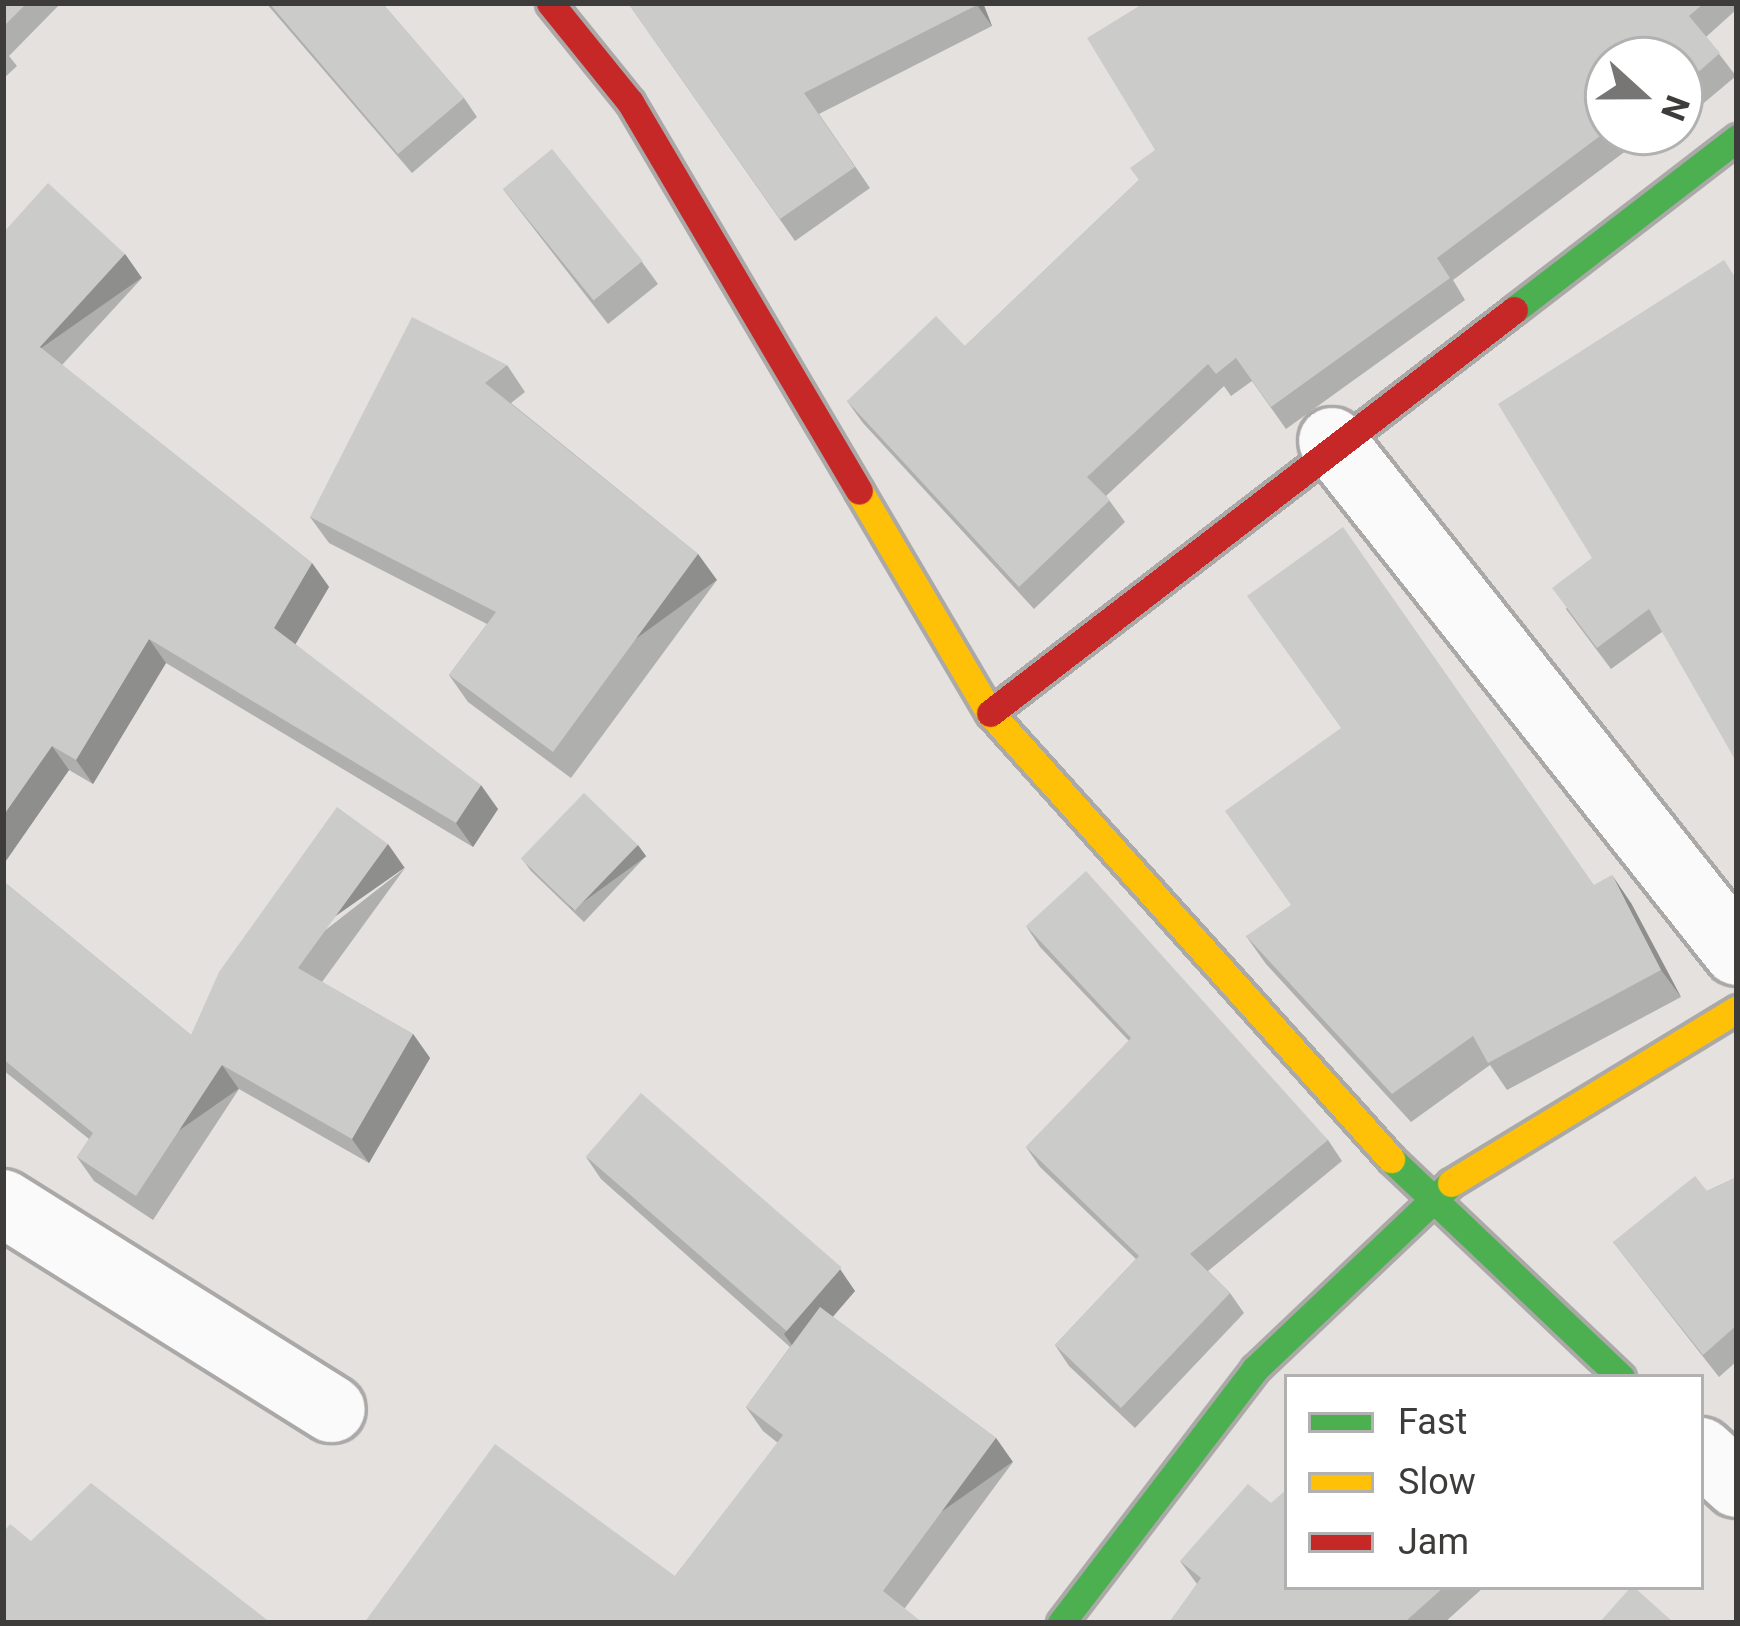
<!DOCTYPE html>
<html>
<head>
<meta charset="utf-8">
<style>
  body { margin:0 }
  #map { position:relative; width:1740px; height:1626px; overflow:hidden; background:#e4e1df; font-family:Roboto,sans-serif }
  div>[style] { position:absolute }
  .roads { filter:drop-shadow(3px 0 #aba9a8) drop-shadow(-3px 0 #aba9a8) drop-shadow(0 3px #aba9a8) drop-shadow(0 -3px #aba9a8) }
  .street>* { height:66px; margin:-33px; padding:0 33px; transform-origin:33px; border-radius:33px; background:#fbfafa }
  .fast>* { height:27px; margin:-13.5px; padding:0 13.5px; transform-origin:13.5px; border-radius:13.5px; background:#4caf50 }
  .slow>* { height:27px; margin:-13.5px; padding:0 13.5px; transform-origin:13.5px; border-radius:13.5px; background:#ffc107 }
  .jam>* { height:27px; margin:-13.5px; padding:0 13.5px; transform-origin:13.5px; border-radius:13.5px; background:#c62828 }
  .wall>* { inset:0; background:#afafae }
  .shaded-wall>* { inset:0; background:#8e8e8d; transform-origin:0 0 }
  .building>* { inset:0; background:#cbcbca; transform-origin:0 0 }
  span { translate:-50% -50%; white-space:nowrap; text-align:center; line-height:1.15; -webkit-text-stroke:9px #fff; paint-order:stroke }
  .frame { position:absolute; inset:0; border:6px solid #3e3c3b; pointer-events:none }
  .legend { position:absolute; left:1284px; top:1374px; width:420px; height:216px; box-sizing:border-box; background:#fff; border:3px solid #b2b1b1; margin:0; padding:15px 21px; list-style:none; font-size:36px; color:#3e3c3b }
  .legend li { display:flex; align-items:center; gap:24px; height:60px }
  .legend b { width:60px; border:3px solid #b2b1b1 }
  .north { position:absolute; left:1584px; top:36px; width:120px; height:120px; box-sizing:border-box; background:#fff; border:3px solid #b2b1b1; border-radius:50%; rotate:111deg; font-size:33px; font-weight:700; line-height:48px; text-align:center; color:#3e3c3b }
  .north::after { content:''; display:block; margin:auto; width:42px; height:54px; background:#787674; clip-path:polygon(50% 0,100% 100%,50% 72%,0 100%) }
</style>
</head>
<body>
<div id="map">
  <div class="roads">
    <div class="street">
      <div style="left:1332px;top:441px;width:652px;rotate:51.6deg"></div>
      <div style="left:3px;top:1203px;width:388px;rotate:32.1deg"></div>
      <div style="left:1701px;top:1451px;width:49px;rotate:42.5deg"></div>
    </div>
    <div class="fast">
      <div style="left:1514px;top:310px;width:282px;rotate:-37.6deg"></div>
      <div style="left:1391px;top:1159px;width:317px;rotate:43.5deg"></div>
      <div style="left:1061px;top:1623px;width:320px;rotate:-52.6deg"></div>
      <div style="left:1255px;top:1369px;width:270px;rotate:-43.5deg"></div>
    </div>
    <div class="slow">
      <div style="left:859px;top:491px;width:258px;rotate:59.5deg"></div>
      <div style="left:990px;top:713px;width:600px;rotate:48.04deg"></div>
      <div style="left:1451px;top:1183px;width:335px;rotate:-31.3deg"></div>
    </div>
    <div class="jam">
      <div style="left:550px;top:3px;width:127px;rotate:51.1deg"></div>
      <div style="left:630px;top:102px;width:451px;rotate:59.5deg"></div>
      <div style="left:990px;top:713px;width:661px;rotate:-37.56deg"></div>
    </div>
  </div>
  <div class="wall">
    <div style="clip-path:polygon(3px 3px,61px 3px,9px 56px,17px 66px,3px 79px)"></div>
    <div style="clip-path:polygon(266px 3px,382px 3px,464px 98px,477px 117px,412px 173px)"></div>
    <div style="clip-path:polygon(628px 3px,983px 3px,992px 26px,819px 114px,870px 188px,795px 241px)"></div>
    <div style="clip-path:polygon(1144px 3px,1737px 3px,1737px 9px,1706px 37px,1736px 76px,1680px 123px,1680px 60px,1608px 60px,1608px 132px,1669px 132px,1644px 154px,1635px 144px,1453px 280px,1465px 300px,1286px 429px,1252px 381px,1231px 396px,1224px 386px,1106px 496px,1125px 522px,1034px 609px,863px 423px,847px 401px,965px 346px,1139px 180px,1155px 150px)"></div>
    <div style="clip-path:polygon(503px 189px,642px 262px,658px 284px,608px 324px)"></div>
    <div style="clip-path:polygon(3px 233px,125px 254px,142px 278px,62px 365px,312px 563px,329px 587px,295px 644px,498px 809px,473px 847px,166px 663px,93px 784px,69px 770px,3px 865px)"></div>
    <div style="clip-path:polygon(1724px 260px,1662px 632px,1611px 669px,1566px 609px,1592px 558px)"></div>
    <div style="clip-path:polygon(507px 365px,525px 392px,511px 403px,698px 554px,717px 580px,571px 778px,468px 702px,449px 675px,487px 624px,329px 543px,310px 517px)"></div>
    <div style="clip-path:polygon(646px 856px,584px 922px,531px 871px,523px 860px)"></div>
    <div style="clip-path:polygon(405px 868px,322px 982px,413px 1034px,430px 1058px,369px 1163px,239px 1089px,153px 1220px,94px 1181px,77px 1157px,89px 1139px,3px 1070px,3px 881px,191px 1035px)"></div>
    <div style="clip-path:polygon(1594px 885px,1631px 903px,1681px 997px,1507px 1090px,1490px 1065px,1411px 1122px,1266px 964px,1246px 936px)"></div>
    <div style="clip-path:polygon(1026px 926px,1328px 1140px,1342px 1161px,1208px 1271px,1230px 1293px,1244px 1313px,1135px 1428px,1069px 1366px,1055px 1345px,1136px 1259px,1040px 1167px,1026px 1147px,1129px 1041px,1040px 947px)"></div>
    <div style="clip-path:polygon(586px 1157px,855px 1291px,833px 1317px,996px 1438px,1013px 1462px,905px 1608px,675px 1576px,778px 1443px,763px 1431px,746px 1407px,790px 1347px,601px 1179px)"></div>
    <div style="clip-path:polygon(1737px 1177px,1737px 1361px,1719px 1377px,1613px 1242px,1707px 1191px)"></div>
    <div style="clip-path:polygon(1180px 1561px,1287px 1587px,1484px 1587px,1444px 1623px,1169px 1623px,1197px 1584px)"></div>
  </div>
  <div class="shaded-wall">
    <div style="clip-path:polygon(976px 3px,983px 3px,992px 26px,977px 5px)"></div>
    <div style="left:125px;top:254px;width:29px;height:126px;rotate:55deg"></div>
    <div style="left:698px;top:554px;width:32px;height:245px;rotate:54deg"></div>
    <div style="clip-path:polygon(312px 563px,329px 587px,291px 652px,274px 628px)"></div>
    <div style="clip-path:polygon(149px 639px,166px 663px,93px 784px,76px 760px)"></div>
    <div style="clip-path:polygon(52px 746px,69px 770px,3px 865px,3px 816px)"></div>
    <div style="clip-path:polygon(481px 785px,498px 809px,473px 847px,456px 823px)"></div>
    <div style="left:388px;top:844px;width:29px;height:153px;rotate:55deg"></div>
    <div style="left:638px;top:845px;width:14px;height:91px;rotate:54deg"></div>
    <div style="clip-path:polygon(1612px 875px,1631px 903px,1681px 997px,1661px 970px)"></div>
    <div style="clip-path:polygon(413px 1034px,430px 1058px,369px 1163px,352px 1139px)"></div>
    <div style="left:222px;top:1065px;width:29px;height:157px;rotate:55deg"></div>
    <div style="clip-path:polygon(840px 1269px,855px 1291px,799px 1355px,784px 1334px)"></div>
    <div style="left:996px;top:1438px;width:29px;height:190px;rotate:55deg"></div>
  </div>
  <div class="building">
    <div style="clip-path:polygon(3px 3px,27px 3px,3px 27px)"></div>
    <div style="clip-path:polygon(269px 3px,382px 3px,464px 98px,398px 154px)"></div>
    <div style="clip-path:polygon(628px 3px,976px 3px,977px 5px,804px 93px,855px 167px,780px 219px)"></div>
    <div style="clip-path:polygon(1144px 3px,1704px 3px,1689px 16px,1720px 53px,1680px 88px,1680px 60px,1608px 60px,1608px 130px,1437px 258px,1450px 278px,1271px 407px,1236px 358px,1216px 374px,1208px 364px,1087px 477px,1110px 500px,1019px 587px,847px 401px,936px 316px,965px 346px,1139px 180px,1130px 168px,1155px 150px,1087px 38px)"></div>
    <div style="left:552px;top:149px;width:144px;height:63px;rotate:51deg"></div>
    <div style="clip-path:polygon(48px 183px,125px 254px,40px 347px,312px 563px,274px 628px,481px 785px,456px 823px,149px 639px,76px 760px,52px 746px,3px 816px,3px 233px)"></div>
    <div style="clip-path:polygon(1724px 260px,1737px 280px,1737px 763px,1649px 609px,1597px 648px,1552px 588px,1592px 558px,1498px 404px)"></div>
    <div style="clip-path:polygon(412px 317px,507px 365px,485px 383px,698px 554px,553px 752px,449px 675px,496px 612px,310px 517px)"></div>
    <div style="clip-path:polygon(1343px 527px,1594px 885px,1612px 875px,1661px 970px,1488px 1063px,1473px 1036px,1392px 1094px,1246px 936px,1291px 905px,1225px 811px,1341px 728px,1247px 596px)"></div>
    <div style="left:584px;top:793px;width:75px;height:91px;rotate:44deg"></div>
    <div style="clip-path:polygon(337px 807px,388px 844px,298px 968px,413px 1034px,352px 1139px,222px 1065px,136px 1196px,77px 1157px,93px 1133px,3px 1059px,3px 881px,191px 1035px,219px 972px)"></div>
    <div style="clip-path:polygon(1086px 871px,1328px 1140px,1190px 1254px,1230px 1293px,1121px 1408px,1055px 1345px,1139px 1256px,1026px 1147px,1131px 1038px,1026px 926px)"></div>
    <div style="left:641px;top:1093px;width:266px;height:84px;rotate:41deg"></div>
    <div style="clip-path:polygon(1695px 1176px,1707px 1191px,1737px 1177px,1737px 1325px,1703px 1355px,1613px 1242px)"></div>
    <div style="clip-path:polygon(820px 1307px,996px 1438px,883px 1591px,923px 1623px,364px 1623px,495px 1444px,675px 1576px,783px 1435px,746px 1407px)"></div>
    <div style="clip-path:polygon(91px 1483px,271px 1623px,3px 1623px,3px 1533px,10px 1524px,31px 1541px)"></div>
    <div style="clip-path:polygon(1248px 1484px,1271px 1503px,1287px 1489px,1287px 1587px,1444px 1587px,1406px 1621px,1409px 1623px,1169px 1623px,1201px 1578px,1180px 1561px)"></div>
    <div style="clip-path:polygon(1631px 1587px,1634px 1587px,1674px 1623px,1599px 1623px)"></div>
  </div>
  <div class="frame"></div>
  <ul class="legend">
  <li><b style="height:15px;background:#4caf50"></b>Fast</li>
  <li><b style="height:15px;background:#ffc107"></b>Slow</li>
  <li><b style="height:15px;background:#c62828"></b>Jam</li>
  </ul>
  <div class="north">N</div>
</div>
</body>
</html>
